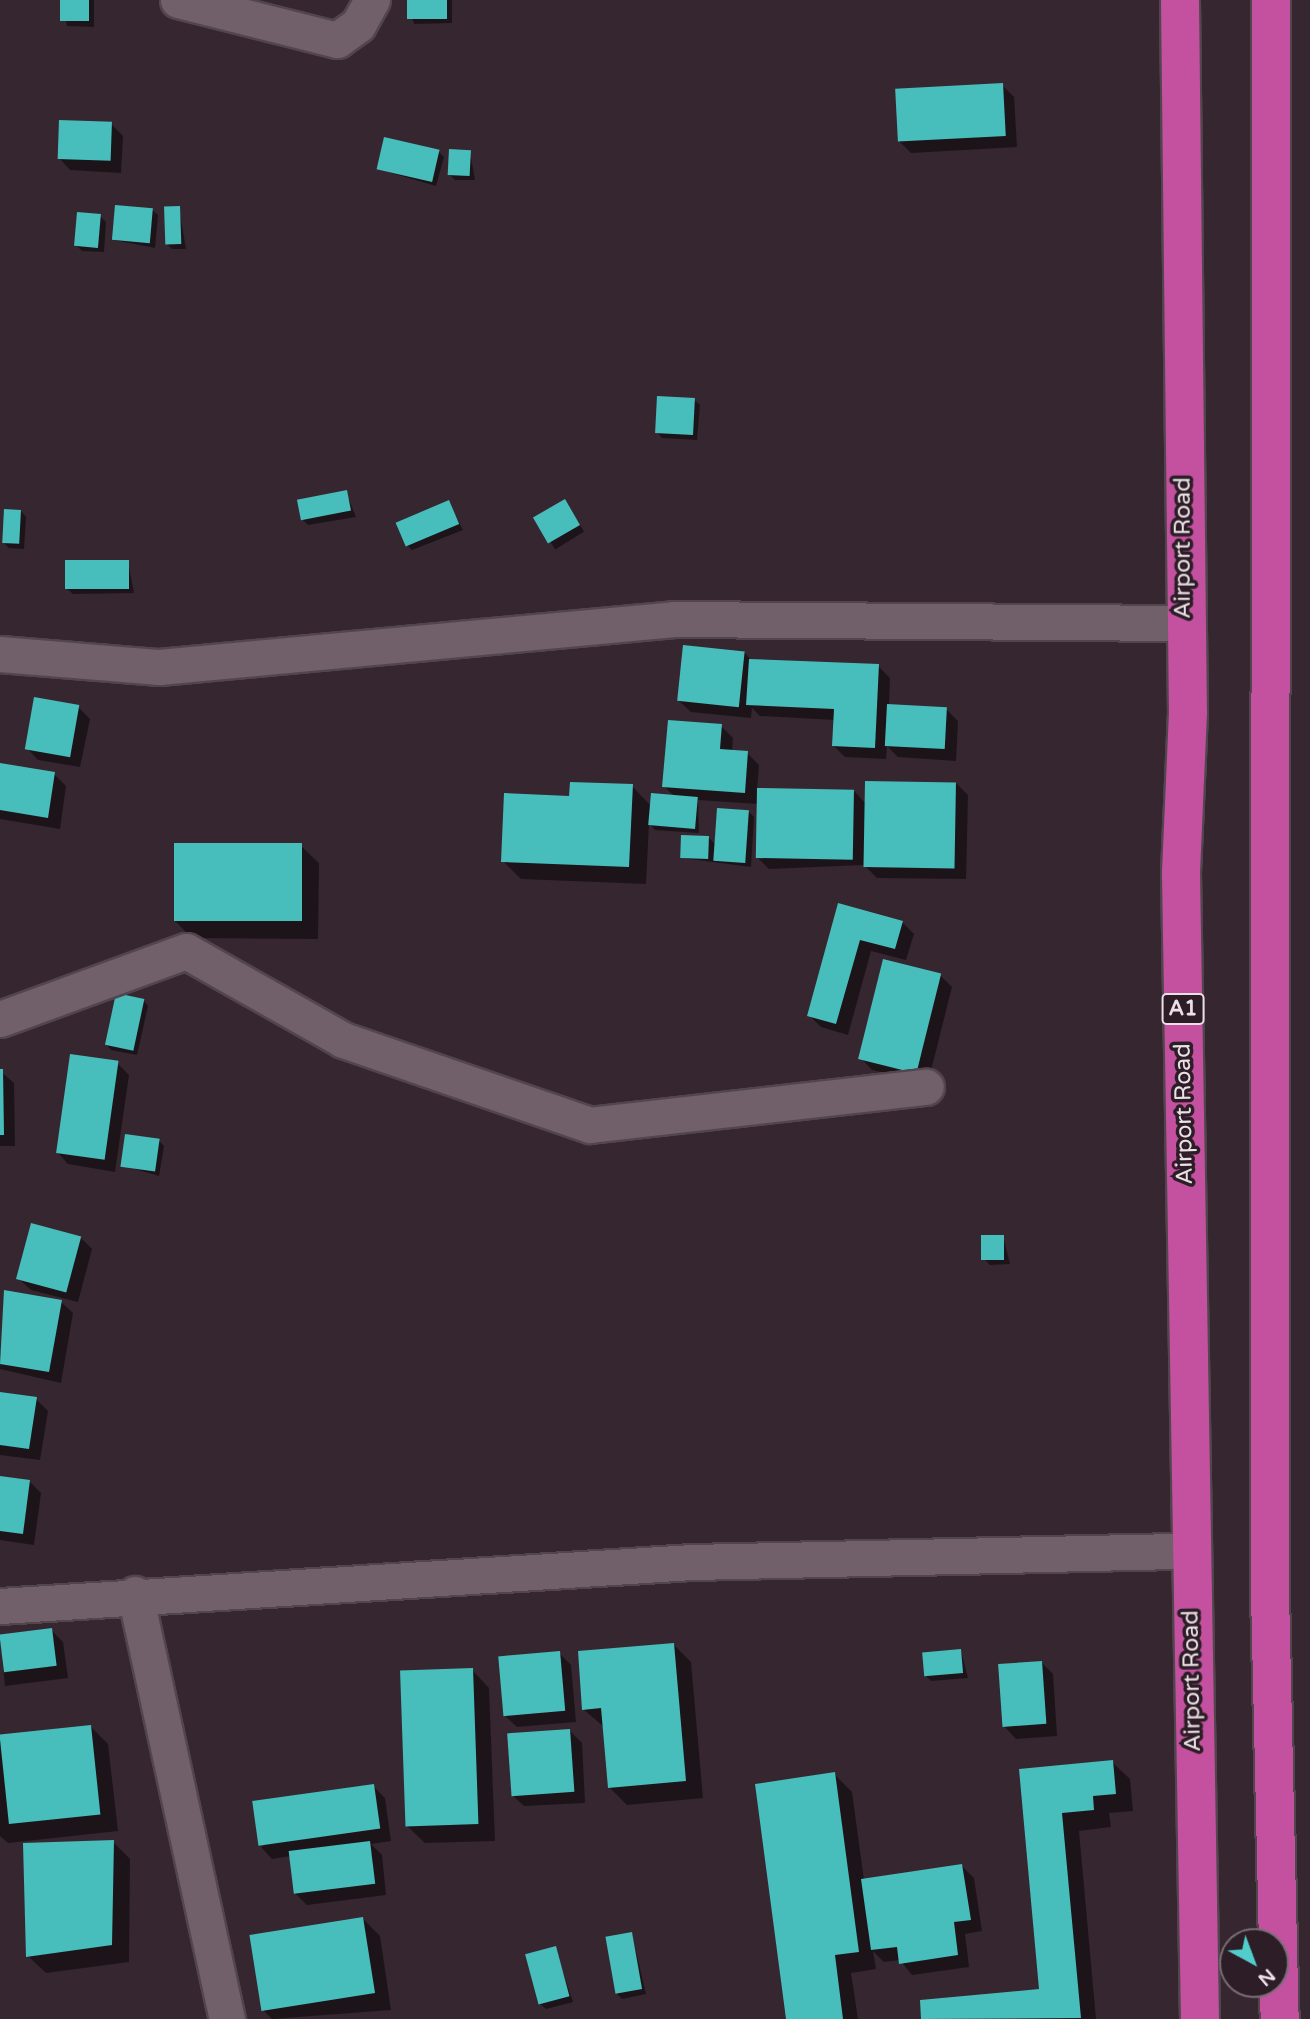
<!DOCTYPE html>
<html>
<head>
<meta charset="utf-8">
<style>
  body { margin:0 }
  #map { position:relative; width:1310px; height:2019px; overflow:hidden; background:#362630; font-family:"Varela Round",sans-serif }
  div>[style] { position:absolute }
  .shadow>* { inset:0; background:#0007; transform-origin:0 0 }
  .building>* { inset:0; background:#47bdbc; transform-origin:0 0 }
  .roads { filter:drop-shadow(2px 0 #53454e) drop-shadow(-2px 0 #53454e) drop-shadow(0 2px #53454e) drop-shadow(0 -2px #53454e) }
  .street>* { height:35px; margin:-17.5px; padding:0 17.5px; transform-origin:17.5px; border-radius:17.5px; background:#715f6a }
  .highway>* { height:38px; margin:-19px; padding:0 19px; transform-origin:19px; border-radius:19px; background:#c351a0 }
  span { translate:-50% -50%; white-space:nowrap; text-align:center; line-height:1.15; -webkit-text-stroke:7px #2c1d26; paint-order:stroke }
  .shield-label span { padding:2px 5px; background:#2c1d26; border:2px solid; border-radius:5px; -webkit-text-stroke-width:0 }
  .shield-label { font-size:21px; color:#ebe0e6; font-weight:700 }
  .street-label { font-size:23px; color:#ebe0e6 }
  .north { position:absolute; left:1219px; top:1928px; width:70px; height:70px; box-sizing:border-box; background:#2c1d26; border:2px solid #786b73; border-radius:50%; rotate:139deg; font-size:19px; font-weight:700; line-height:28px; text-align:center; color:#ebe0e6 }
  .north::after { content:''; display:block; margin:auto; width:24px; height:32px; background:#52cdcc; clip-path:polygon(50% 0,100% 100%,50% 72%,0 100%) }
</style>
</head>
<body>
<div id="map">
  <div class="shadow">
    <div style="clip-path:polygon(62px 0,94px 0,94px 27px,67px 26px)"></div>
    <div style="clip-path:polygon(408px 0,452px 0,452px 23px,414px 24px)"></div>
    <div style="clip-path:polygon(1002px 85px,1014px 97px,1017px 147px,911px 153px,899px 141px)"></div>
    <div style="clip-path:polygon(111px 124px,123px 136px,121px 173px,70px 170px,59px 158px)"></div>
    <div style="clip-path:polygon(438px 151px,444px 157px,436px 186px,378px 169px)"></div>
    <div style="clip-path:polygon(470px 152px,475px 180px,455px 180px,449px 174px)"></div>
    <div style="clip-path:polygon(179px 208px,186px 249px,172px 249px,167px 244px)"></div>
    <div style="clip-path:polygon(152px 210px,158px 215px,155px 248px,114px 240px)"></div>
    <div style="clip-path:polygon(100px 216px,106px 222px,104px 252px,82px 251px,76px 245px)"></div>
    <div style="clip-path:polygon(694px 400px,700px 405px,697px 440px,662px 438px,657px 432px)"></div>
    <div style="clip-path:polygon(346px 492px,356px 517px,308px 525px,303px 520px)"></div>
    <div style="left:565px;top:501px;width:36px;height:34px;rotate:58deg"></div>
    <div style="clip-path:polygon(448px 502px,463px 530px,412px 550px,407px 545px)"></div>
    <div style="clip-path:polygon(21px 511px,26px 517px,24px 549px,9px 548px,3px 542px)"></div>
    <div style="clip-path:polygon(128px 562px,134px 593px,73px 594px,67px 589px)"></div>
    <div style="clip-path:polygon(744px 652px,752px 661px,878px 666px,890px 678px,889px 706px,946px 709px,958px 721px,956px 761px,898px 757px,887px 746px,886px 759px,845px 757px,833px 745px,835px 720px,760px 716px,752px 708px,751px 718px,691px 712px,679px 701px)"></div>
    <div style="clip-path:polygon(78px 707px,90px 719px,80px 767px,38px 760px,27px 748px)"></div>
    <div style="clip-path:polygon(721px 726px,733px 738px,732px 752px,747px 753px,759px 765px,757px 790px,854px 791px,866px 804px,956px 783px,968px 795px,966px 879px,877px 878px,864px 865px,769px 869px,757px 857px,758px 804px,698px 800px,699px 833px,655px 830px,649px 823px,646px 884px,521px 879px,503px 861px,571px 798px,632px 786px,651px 806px,674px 796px,664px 786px)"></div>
    <div style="clip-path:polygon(0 765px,54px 774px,66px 786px,60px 829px,0 819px)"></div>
    <div style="clip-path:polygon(749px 812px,754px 817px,751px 867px,682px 858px,709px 838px,717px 846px)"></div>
    <div style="clip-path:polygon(301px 846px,319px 863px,318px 939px,192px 938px,175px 921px)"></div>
    <div style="clip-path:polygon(839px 906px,902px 922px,914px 934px,906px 960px,871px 951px,848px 1035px,821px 1027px,809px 1015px)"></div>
    <div style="clip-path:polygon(940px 975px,952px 987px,928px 1083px,872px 1070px,861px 1058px)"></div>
    <div style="clip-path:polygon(143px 1000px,148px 1006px,137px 1055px,111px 1050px,106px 1044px)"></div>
    <div style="clip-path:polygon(117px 1063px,129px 1075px,115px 1172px,68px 1164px,57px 1152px)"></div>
    <div style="clip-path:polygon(0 1071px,14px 1083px,15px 1146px,0 1146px)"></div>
    <div style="clip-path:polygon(159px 1141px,164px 1146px,159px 1176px,121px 1165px)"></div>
    <div style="clip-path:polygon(1003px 1236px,1010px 1264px,990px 1265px,984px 1259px)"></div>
    <div style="clip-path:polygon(80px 1237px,92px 1249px,78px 1302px,31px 1290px,19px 1279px)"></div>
    <div style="clip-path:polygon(5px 1292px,61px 1302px,73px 1313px,61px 1383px,0 1369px)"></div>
    <div style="clip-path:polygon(0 1394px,36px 1399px,48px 1411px,40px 1460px,0 1455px)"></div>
    <div style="clip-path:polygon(0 1481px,29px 1481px,41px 1493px,34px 1545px,0 1540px)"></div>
    <div style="clip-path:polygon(51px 1630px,63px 1642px,68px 1678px,5px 1686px,0 1638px)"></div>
    <div style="clip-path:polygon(674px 1645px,691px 1662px,703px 1798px,627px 1805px,609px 1787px,604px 1727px,584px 1710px)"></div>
    <div style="clip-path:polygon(961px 1651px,968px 1678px,931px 1681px,925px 1675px)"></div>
    <div style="clip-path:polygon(559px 1653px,571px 1665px,576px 1722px,517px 1727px,505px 1716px)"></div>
    <div style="clip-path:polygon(1041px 1662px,1053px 1674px,1057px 1736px,1016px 1739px,1005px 1727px)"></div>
    <div style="clip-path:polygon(472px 1670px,489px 1688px,495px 1841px,425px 1843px,407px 1826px)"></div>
    <div style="clip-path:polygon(91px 1727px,108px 1744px,118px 1831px,8px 1843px,0 1836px,0 1736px)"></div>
    <div style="clip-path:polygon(570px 1731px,582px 1743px,585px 1803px,524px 1806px,512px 1795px)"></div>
    <div style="clip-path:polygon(1112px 1762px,1130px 1779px,1133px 1811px,1109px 1813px,1111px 1827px,1079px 1831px,1096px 2019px,923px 2019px,921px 2002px,1041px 1990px,1021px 1771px)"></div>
    <div style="clip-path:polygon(834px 1774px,852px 1792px,864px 1880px,962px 1866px,974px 1878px,982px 1931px,965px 1934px,969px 1967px,912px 1975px,900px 1960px,884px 1962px,873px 1951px,876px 1969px,851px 1973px,858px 2019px,788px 2019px)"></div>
    <div style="clip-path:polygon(373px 1786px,385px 1798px,391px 1841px,371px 1844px,382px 1855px,386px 1895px,307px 1905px,296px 1894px,291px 1856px,272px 1859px,261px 1847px)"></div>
    <div style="clip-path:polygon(113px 1842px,130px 1859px,129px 1962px,46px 1973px,28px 1956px)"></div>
    <div style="clip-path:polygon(363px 1919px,380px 1936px,391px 2010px,272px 2019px,262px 2009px)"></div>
    <div style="clip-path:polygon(632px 1934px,646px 1994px,622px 1999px,616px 1993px)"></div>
    <div style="clip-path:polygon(555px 1948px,573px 2002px,546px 2009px,540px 2004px)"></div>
  </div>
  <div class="building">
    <div style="left:60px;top:0;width:29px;height:21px"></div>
    <div style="left:407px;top:0;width:40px;height:19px"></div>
    <div style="left:1003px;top:83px;width:53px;height:108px;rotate:87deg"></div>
    <div style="left:59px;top:120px;width:53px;height:39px;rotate:2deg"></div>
    <div style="left:384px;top:137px;width:57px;height:33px;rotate:13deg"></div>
    <div style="left:449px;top:149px;width:22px;height:26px;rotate:3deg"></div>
    <div style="left:115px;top:205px;width:38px;height:35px;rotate:5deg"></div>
    <div style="left:180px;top:206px;width:38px;height:16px;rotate:88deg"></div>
    <div style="left:77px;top:212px;width:24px;height:34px;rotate:5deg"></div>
    <div style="left:657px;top:396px;width:38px;height:37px;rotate:3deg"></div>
    <div style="left:347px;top:490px;width:21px;height:51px;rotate:79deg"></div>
    <div style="left:565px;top:499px;width:30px;height:37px;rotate:60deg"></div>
    <div style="left:449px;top:500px;width:26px;height:58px;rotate:67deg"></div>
    <div style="left:4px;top:509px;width:17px;height:34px;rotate:3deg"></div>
    <div style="left:65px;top:560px;width:64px;height:29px"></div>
    <div style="left:683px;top:645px;width:62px;height:56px;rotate:6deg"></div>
    <div style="clip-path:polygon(749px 659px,879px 664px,875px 748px,832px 746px,834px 709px,746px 705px)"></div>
    <div style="left:34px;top:697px;width:46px;height:53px;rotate:10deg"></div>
    <div style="left:887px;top:704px;width:60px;height:42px;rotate:3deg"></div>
    <div style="clip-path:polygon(668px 720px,722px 724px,720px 749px,748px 751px,745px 793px,662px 787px)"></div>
    <div style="clip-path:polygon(0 763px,55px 772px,48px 818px,0 810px)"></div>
    <div style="left:865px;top:781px;width:91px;height:86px;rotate:1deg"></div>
    <div style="clip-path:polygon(570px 782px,633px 784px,629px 867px,501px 862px,504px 793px,569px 796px)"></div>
    <div style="left:757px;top:788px;width:97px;height:70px;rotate:1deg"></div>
    <div style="left:651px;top:793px;width:47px;height:32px;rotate:5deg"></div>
    <div style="left:717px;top:808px;width:32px;height:53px;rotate:4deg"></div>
    <div style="left:681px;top:835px;width:28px;height:23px;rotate:2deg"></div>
    <div style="left:174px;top:843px;width:128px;height:78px"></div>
    <div style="clip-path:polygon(838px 903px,903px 921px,895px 949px,860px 940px,836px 1024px,807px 1016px)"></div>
    <div style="left:883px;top:959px;width:60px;height:103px;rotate:14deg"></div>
    <div style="left:116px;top:993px;width:29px;height:53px;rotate:12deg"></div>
    <div style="left:70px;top:1054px;width:49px;height:100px;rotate:8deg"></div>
    <div style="clip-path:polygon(0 1069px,3px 1069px,4px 1135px,0 1135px)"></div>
    <div style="left:125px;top:1134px;width:35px;height:33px;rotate:8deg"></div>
    <div style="left:31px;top:1223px;width:52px;height:58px;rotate:15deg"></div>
    <div style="left:981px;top:1235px;width:23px;height:25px"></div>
    <div style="clip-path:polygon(4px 1290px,62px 1300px,49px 1372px,0 1364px)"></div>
    <div style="clip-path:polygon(0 1392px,37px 1397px,29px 1449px,0 1445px)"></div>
    <div style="clip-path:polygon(0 1476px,30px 1480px,23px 1534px,0 1531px)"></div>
    <div style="left:52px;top:1628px;width:38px;height:53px;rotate:83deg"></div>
    <div style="clip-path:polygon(674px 1643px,686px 1781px,608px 1788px,601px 1708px,582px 1710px,578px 1651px)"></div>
    <div style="left:961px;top:1649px;width:24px;height:39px;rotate:85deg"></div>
    <div style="left:560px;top:1651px;width:60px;height:62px;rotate:85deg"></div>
    <div style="left:1042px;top:1661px;width:63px;height:44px;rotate:86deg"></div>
    <div style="left:473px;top:1668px;width:156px;height:73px;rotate:88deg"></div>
    <div style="left:91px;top:1725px;width:90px;height:92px;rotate:84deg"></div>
    <div style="left:570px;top:1729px;width:63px;height:63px;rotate:86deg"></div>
    <div style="clip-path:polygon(1113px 1760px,1116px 1794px,1093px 1796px,1094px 1810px,1062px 1813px,1081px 2018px,921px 2019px,920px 2000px,1039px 1989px,1019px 1769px)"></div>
    <div style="clip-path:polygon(835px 1772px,859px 1952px,835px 1955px,843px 2019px,786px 2019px,755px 1784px)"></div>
    <div style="left:374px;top:1784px;width:45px;height:123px;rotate:82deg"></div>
    <div style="clip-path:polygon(114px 1840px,112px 1945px,26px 1957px,23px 1843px)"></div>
    <div style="left:370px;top:1841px;width:43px;height:82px;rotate:83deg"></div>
    <div style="clip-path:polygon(962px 1864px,971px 1920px,954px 1922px,958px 1955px,899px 1964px,897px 1947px,871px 1950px,861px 1879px)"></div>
    <div style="left:363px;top:1917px;width:77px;height:115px;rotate:81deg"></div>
    <div style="left:632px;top:1932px;width:58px;height:27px;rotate:80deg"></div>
    <div style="left:556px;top:1946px;width:52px;height:32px;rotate:75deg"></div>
  </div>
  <div class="roads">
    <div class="street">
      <div style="left:178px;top:0;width:164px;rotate:14.1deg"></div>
      <div style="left:337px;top:40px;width:26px;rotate:-36deg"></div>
      <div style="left:358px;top:25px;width:29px;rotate:-61deg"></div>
      <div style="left:0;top:654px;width:160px;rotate:4.7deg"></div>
      <div style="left:159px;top:667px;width:517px;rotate:-5.32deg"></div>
      <div style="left:674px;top:619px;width:509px;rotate:0.45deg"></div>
      <div style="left:0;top:1019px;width:198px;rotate:-20.1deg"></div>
      <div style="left:186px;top:951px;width:180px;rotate:29.5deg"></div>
      <div style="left:343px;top:1040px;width:261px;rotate:19deg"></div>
      <div style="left:590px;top:1125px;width:338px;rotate:-6.5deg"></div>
      <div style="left:135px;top:1594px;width:435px;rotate:77.8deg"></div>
      <div style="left:0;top:1606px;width:693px;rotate:-3.64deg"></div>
      <div style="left:692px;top:1562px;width:497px;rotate:-1.3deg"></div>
    </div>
    <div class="highway">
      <div style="left:1180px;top:0;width:712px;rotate:89.36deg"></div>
      <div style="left:1188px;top:712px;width:162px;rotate:92.5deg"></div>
      <div style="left:1181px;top:874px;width:1145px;rotate:89.05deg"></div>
      <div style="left:1271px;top:0;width:1593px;rotate:90.04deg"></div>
      <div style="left:1270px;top:1593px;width:426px;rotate:88.7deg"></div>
    </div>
  </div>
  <div class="shield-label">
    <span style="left:1183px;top:1009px">A1</span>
  </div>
  <div class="street-label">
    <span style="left:1183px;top:548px;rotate:-90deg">Airport Road</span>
    <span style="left:1184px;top:1114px;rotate:-91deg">Airport Road</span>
    <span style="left:1192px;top:1681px;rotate:-91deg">Airport Road</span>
  </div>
  <div class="north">N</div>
</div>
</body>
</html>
